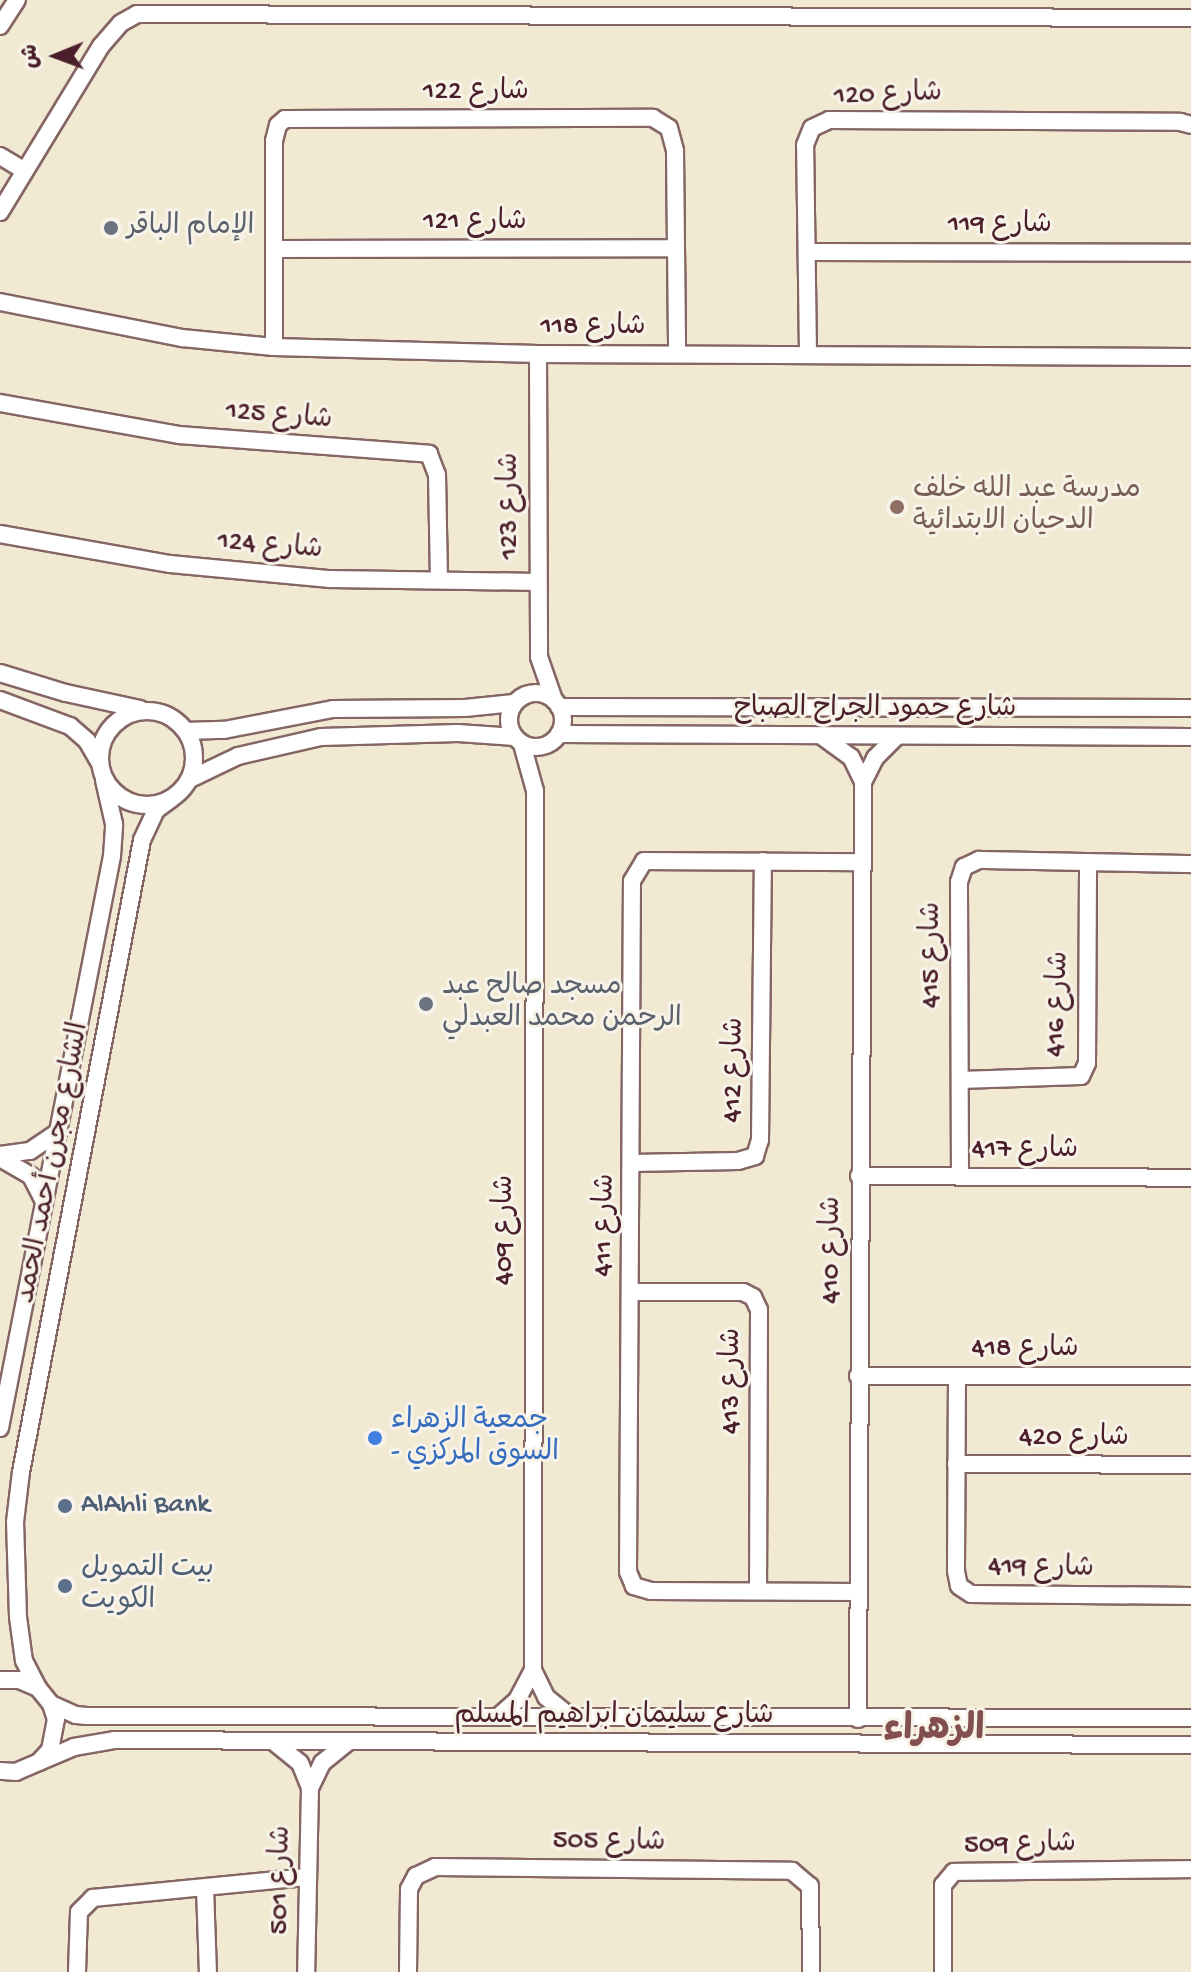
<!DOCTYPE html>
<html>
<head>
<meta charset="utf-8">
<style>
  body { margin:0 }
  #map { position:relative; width:1191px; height:1972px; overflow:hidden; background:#f2e9d2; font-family:"Gochi Hand","Playpen Sans Arabic",sans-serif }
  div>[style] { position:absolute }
  .roads { filter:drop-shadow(2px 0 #856665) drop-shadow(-2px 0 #856665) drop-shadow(0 2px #856665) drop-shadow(0 -2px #856665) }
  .minor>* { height:16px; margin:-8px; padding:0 8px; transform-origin:8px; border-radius:8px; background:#fff }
  .minor>.ring { margin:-8px; padding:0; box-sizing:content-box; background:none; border:16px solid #fff; border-radius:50% }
  .dots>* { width:22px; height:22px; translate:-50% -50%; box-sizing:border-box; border:4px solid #f7f3e8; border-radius:50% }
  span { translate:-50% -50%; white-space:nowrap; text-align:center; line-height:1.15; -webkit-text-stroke:6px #f7f3e8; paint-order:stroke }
  .street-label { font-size:28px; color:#4a1f2b }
  .worship-label { font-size:28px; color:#5b616d }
  .left { translate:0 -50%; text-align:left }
  .education-label { font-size:28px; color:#785e54 }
  .shop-label { font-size:28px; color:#366cbe }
  .service-label { font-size:28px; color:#4e5e75 }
  .district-label { font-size:36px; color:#834f4e; font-weight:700 }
  .north { position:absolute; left:16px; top:16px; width:80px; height:80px; -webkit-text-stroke:6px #f7f3e8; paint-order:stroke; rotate:269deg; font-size:22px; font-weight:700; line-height:32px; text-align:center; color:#4a1f2b }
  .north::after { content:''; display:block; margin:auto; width:28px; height:36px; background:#4a1f2b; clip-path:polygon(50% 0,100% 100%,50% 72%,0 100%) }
</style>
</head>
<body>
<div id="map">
  <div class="roads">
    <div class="minor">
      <div style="left:0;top:26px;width:31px;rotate:-57deg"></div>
      <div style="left:0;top:156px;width:29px;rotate:31deg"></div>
      <div style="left:0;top:212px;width:194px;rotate:-58.7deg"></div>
      <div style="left:101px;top:46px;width:30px;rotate:-49deg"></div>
      <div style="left:121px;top:23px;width:18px;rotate:-29deg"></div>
      <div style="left:137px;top:14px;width:1054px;rotate:0.22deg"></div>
      <div style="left:274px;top:249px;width:401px;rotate:-0.1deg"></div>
      <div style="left:808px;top:252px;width:383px;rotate:0.1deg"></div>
      <div style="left:0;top:302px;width:186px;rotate:11.2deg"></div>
      <div style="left:182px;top:338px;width:92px;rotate:5.6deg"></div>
      <div style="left:274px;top:347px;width:264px;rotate:1.5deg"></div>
      <div style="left:538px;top:354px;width:653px;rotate:0.26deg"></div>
      <div style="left:274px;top:347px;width:206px;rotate:-90deg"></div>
      <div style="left:274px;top:141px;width:16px;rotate:-76deg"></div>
      <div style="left:278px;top:125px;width:9px;rotate:-41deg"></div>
      <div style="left:285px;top:119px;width:368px;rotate:-0.2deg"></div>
      <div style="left:653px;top:118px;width:19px;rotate:32deg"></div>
      <div style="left:669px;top:128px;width:24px;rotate:75deg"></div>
      <div style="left:675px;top:151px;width:202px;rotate:89.4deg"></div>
      <div style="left:808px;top:353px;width:208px;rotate:-90.8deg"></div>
      <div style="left:805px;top:145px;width:18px;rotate:-68deg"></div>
      <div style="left:812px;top:128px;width:19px;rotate:-25deg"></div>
      <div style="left:829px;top:120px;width:351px;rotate:0.3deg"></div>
      <div style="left:1180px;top:122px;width:11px;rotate:15deg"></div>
      <div style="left:538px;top:354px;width:303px;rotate:89.8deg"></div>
      <div style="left:539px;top:657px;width:46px;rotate:70.8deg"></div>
      <div style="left:0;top:403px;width:182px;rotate:10.1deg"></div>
      <div style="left:179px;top:435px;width:251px;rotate:4.3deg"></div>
      <div style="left:429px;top:454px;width:22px;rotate:69deg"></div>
      <div style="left:437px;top:475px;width:105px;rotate:88.9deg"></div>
      <div style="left:0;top:534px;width:173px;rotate:10deg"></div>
      <div style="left:170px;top:564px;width:161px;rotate:5.4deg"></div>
      <div style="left:330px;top:579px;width:207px;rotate:0.8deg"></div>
      <div style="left:0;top:673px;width:69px;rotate:16.9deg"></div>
      <div style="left:66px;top:693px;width:76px;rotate:12.2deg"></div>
      <div class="ring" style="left:509px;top:693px;width:38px;height:38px"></div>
      <div style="left:0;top:700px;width:75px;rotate:20.4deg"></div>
      <div style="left:70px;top:726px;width:23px;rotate:41deg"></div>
      <div style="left:87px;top:741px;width:24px;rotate:60deg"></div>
      <div style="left:559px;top:707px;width:632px;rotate:0.09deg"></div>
      <div class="ring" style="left:100px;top:711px;width:78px;height:78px"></div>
      <div style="left:186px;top:731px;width:38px;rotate:-2deg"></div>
      <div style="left:224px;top:730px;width:111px;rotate:-10.9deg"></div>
      <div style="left:333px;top:709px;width:132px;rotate:-0.4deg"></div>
      <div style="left:465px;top:708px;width:49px;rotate:-5.8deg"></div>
      <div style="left:559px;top:734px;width:632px;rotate:0.27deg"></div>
      <div style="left:823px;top:737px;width:34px;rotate:36deg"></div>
      <div style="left:851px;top:757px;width:28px;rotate:64deg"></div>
      <div style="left:863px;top:782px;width:937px;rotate:90.31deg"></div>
      <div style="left:522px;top:744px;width:49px;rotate:74.5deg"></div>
      <div style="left:535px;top:791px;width:879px;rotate:90.13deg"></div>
      <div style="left:533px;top:1670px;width:30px;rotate:64deg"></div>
      <div style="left:546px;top:1697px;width:27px;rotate:39deg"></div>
      <div style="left:190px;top:779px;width:53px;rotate:-25.6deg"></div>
      <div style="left:238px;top:756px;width:85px;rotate:-12.9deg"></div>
      <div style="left:321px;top:737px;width:137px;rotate:-1.7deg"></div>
      <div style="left:458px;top:733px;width:57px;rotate:4deg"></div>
      <div style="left:863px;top:782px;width:27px;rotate:-63deg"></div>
      <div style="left:875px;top:758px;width:30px;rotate:-45deg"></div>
      <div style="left:960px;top:1080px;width:121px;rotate:-1.9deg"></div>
      <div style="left:1081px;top:1076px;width:14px;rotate:-65deg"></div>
      <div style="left:1087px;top:1063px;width:201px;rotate:-89.7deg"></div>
      <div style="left:0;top:1155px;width:30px;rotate:-8deg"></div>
      <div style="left:30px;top:1151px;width:34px;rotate:-34deg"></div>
      <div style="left:0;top:1158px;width:36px;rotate:30deg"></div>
      <div style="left:31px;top:1176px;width:29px;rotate:63deg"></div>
      <div style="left:632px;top:1163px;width:106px;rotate:-1.1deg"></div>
      <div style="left:738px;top:1161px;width:18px;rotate:-16deg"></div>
      <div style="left:755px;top:1156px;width:17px;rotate:-73deg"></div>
      <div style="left:760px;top:1140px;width:279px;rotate:-89.4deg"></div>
      <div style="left:859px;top:1176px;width:332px;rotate:0.3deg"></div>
      <div style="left:960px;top:1176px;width:294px;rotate:-90.2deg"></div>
      <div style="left:959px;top:882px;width:16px;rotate:-72deg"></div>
      <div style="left:964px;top:867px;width:17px;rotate:-25deg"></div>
      <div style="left:979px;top:860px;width:212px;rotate:1.1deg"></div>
      <div style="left:631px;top:1292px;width:112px"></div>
      <div style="left:743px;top:1292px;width:11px;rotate:27deg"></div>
      <div style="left:753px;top:1297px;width:14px;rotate:65deg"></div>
      <div style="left:759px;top:1310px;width:280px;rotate:90.2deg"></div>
      <div style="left:858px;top:1376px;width:333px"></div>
      <div style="left:957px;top:1376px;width:195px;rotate:90.3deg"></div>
      <div style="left:956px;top:1571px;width:15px;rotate:79deg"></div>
      <div style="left:959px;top:1586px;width:14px;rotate:34deg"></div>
      <div style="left:971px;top:1594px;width:220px;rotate:0.5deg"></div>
      <div style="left:0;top:1428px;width:583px;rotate:-78.92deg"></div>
      <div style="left:112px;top:856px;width:32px;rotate:-86deg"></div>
      <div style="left:114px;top:824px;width:45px;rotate:-102.8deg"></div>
      <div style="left:956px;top:1464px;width:235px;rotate:0.2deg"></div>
      <div style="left:858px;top:1592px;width:207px;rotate:-179.7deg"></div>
      <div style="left:651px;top:1591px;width:18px;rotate:-164deg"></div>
      <div style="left:634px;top:1586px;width:15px;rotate:-113deg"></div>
      <div style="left:628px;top:1572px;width:691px;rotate:-89.67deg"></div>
      <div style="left:632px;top:881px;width:23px;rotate:-59deg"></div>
      <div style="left:644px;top:861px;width:218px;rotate:0.3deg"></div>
      <div style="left:0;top:1680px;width:19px"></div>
      <div style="left:19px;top:1680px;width:21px;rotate:23deg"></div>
      <div style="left:38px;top:1688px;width:21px;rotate:51deg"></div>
      <div style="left:51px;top:1704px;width:16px;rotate:72deg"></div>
      <div style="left:56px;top:1719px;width:32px;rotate:101deg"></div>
      <div style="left:50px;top:1750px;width:16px;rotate:133deg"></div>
      <div style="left:39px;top:1762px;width:25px;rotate:157deg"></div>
      <div style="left:16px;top:1772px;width:16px;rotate:-176deg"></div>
      <div style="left:38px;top:1688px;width:30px;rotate:-117deg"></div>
      <div style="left:24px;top:1661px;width:44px;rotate:-97.8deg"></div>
      <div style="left:18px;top:1617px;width:95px;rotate:-91.8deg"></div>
      <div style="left:15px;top:1522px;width:50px;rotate:-83.2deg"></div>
      <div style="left:21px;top:1472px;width:643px;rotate:-79.16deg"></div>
      <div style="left:142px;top:840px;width:33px;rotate:-65deg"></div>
      <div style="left:156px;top:810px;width:19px;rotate:-36deg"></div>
      <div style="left:51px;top:1704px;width:27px;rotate:24deg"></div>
      <div style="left:76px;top:1715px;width:11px;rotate:5deg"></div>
      <div style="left:87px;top:1716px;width:1104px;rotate:0.1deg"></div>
      <div style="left:500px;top:1715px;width:23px;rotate:-41deg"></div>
      <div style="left:517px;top:1700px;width:34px;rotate:-62deg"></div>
      <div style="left:274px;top:1742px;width:33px;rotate:39deg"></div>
      <div style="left:300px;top:1763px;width:27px;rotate:68deg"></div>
      <div style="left:310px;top:1788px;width:184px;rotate:91.2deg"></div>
      <div style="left:39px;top:1762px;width:38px;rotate:-23deg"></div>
      <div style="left:74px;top:1747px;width:42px;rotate:-9.7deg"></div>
      <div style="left:115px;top:1740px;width:1076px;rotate:0.27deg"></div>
      <div style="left:310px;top:1788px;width:28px;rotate:-64deg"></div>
      <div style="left:322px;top:1763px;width:33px;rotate:-39deg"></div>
      <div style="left:205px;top:1888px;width:84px;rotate:88deg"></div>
      <div style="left:77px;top:1972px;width:60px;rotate:-88.1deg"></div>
      <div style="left:79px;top:1912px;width:20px;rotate:-45deg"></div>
      <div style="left:93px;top:1898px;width:216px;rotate:-5.6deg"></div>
      <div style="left:408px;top:1972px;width:83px;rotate:-89.3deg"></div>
      <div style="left:409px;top:1889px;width:15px;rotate:-62deg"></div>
      <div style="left:416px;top:1876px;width:21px;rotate:-25deg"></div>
      <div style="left:435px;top:1867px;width:357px;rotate:0.6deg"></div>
      <div style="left:792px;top:1871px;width:23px;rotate:40deg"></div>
      <div style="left:810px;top:1886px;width:86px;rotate:89.3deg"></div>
      <div style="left:943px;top:1972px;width:87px;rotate:-90deg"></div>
      <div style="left:943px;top:1885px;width:17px;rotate:-50deg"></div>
      <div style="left:954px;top:1872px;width:237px;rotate:-0.7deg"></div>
    </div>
  </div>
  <div class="dots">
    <div style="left:111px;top:228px;background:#6b7280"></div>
    <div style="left:897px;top:507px;background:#8d6e63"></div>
    <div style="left:426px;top:1004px;background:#6b7280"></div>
    <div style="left:375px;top:1438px;background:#3f7fe0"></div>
    <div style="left:65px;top:1506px;background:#5c6f8a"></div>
    <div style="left:65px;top:1586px;background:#5c6f8a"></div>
  </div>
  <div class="street-label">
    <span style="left:476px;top:93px">شارع 122</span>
    <span style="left:888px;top:96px;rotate:-2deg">شارع 120</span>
    <span style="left:475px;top:223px">شارع 121</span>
    <span style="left:1000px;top:226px">شارع 119</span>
    <span style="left:593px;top:328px">شارع 118</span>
    <span style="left:279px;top:417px;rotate:5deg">شارع 125</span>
    <span style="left:511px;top:506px;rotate:-90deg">شارع 123</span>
    <span style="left:270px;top:547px;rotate:5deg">شارع 124</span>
    <span style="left:875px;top:710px">شارع حمود الجراح الصباح</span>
    <span style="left:933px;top:955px;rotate:-90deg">شارع 415</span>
    <span style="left:1059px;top:1004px;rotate:-88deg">شارع 416</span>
    <span style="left:735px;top:1070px;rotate:-89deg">شارع 412</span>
    <span style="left:1025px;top:1151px">شارع 417</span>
    <span style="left:54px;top:1163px;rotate:-79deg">الشارع مجرن أحمد الحمد</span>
    <span style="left:606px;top:1225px;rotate:-89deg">شارع 411</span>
    <span style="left:506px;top:1230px;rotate:-90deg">شارع 409</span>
    <span style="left:833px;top:1250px;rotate:-90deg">شارع 410</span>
    <span style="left:1025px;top:1350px">شارع 418</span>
    <span style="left:733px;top:1381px;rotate:-90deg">شارع 413</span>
    <span style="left:1074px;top:1439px">شارع 420</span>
    <span style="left:1041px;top:1569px;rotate:1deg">شارع 419</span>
    <span style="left:614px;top:1717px">شارع سليمان ابراهيم المسلم</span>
    <span style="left:609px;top:1843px;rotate:1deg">شارع 505</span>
    <span style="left:1020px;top:1846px;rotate:-1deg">شارع 509</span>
    <span style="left:282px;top:1880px;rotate:-89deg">شارع 501</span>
  </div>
  <div class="worship-label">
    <span class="left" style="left:127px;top:228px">الإمام الباقر</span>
    <span class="left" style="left:442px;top:1004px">مسجد صالح عبد<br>الرحمن محمد العبدلي</span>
  </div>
  <div class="education-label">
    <span class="left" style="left:913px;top:507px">مدرسة عبد الله خلف<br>الدحيان الابتدائية</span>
  </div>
  <div class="shop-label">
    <span class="left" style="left:391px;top:1438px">جمعية الزهراء<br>- السوق المركزي</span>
  </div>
  <div class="service-label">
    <span class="left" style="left:81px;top:1506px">AlAhli Bank</span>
    <span class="left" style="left:81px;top:1586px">بيت التمويل<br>الكويت</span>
  </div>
  <div class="district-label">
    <span style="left:934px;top:1732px">الزهراء</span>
  </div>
  <div class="north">ش</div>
</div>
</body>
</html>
